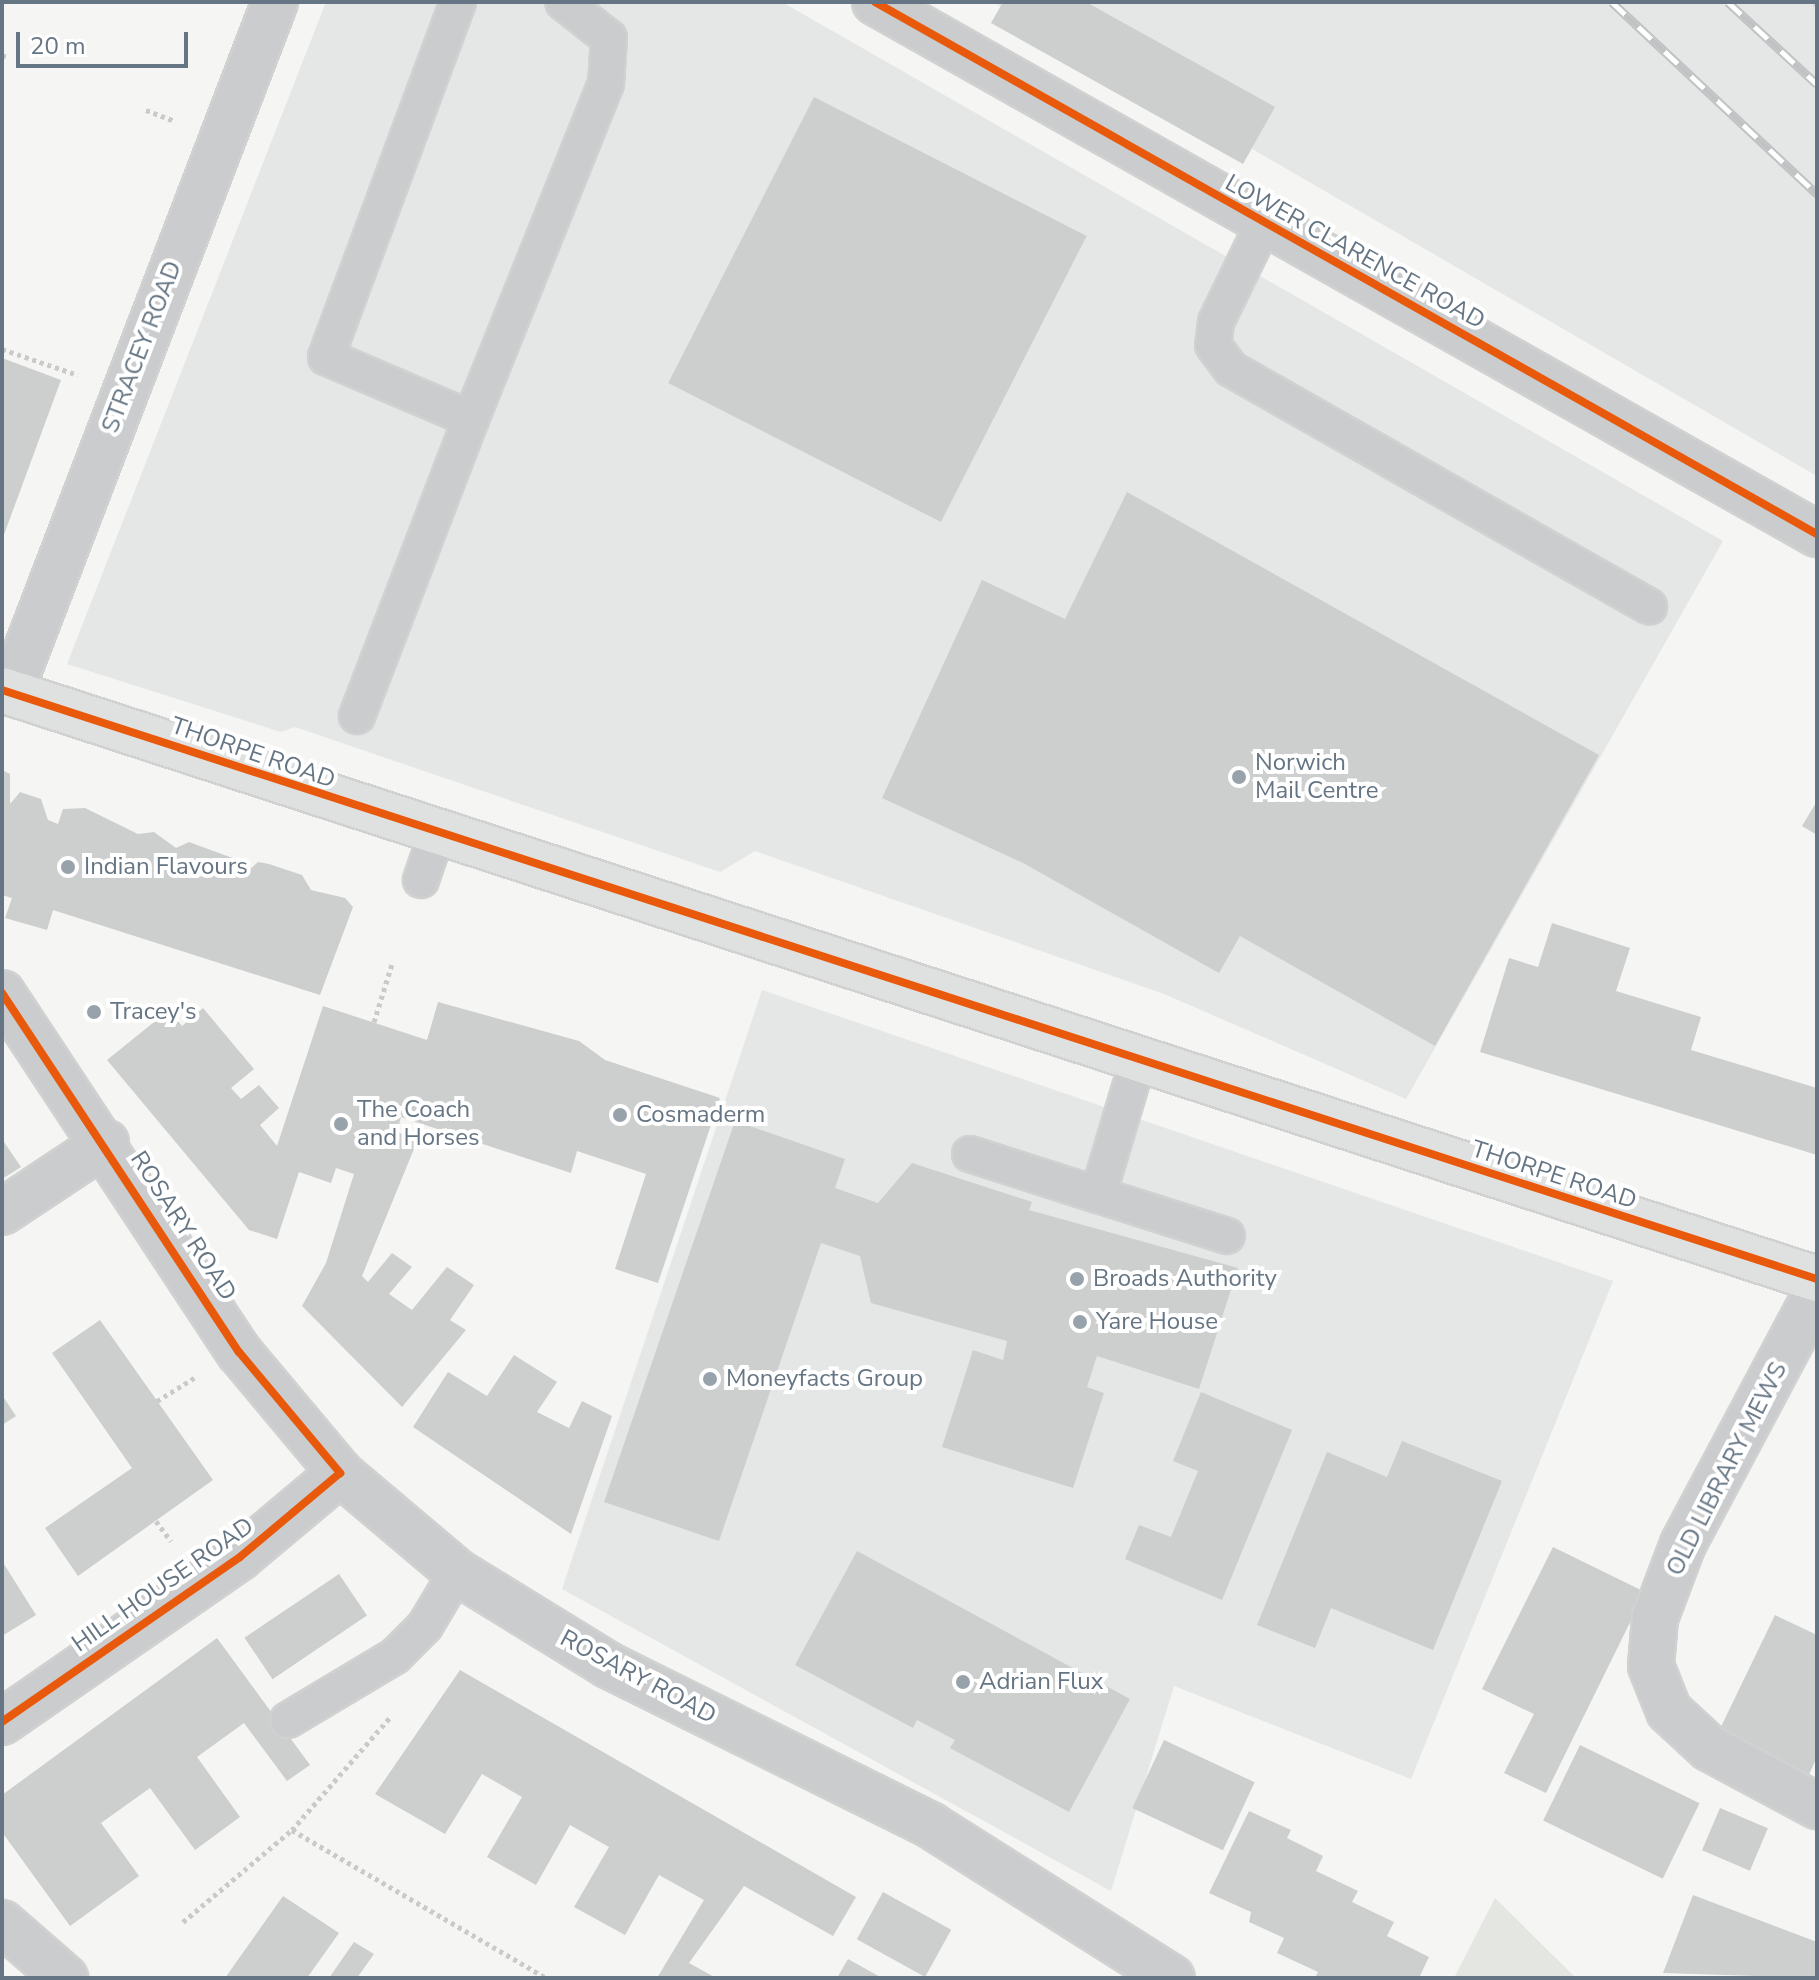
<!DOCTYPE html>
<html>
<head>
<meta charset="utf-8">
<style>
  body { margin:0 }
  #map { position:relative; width:1819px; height:1980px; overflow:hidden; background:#f5f5f3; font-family:"Nunito Sans",sans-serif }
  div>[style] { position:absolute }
  .built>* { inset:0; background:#e5e6e6 }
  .green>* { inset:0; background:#e4e7e1 }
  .building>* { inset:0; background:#cdcece; transform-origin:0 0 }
  .path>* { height:5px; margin-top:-2.5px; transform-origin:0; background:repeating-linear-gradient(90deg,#c9cac9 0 4px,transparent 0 8px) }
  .roads { filter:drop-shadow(2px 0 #d1d1d1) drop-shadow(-2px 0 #d1d1d1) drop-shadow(0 2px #d1d1d1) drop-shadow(0 -2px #d1d1d1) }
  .service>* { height:34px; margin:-17px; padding:0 17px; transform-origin:17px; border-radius:17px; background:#cacccd }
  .minor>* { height:44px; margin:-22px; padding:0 22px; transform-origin:22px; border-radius:22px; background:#cacccd }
  .tertiary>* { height:44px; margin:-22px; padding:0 22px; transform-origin:22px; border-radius:22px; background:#cacccd }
  .primary>* { height:44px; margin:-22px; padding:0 22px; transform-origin:22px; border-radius:22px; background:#dfe0e0 }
  .rail>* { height:9px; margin-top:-4.5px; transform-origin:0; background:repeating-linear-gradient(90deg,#fff 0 18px,#c1c2c3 0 36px); box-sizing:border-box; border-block:2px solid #c1c2c3 }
  .cycleway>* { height:8px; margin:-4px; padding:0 4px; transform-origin:4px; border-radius:4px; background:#e8590c }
  .dots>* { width:22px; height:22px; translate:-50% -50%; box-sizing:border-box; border:4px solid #fff; border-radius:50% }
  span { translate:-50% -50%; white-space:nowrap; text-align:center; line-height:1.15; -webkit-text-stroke:8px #fff; paint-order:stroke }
  .street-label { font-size:24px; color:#657583 }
  .poi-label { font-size:24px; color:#657583 }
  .left { translate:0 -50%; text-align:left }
  .frame { position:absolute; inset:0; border:4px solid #657583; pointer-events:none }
  .scale { position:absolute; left:16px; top:32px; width:172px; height:36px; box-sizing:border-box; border:4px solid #657583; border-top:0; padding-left:10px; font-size:24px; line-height:28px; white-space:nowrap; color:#657583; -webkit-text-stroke:6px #fff; paint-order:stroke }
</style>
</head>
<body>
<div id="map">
  <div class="built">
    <div style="clip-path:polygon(326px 2px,782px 2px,1723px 541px,1406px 1099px,1164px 994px,755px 851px,720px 872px,295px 727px,281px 732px,67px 664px)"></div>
    <div style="clip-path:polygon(993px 2px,1817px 2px,1817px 476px,1235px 139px)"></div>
    <div style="clip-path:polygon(762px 990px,1613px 1281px,1411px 1779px,1174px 1686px,1111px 1891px,562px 1589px)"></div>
  </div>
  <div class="green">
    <div style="clip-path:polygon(1495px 1898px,1576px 1978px,1454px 1978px)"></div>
  </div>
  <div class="building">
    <div style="clip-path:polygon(1003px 2px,1086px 2px,1275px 107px,1243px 164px,991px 23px)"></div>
    <div style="left:814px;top:97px;width:306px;height:321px;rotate:27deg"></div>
    <div style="clip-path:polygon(2px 358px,61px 380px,2px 540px)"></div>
    <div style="clip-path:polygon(1127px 492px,1599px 755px,1435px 1046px,1240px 936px,1219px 973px,1023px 863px,882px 798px,982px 580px,1065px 619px)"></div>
    <div style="clip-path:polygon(2px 770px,10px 774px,10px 804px,20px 792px,41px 799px,48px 820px,58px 824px,63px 809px,85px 808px,138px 834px,154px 832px,176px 848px,189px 842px,238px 860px,247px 872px,258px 862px,269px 864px,302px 875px,311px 890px,345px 898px,353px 907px,320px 995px,53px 910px,47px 930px,5px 918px,12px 898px,2px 895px)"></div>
    <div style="clip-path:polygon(1817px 801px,1817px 835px,1802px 826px)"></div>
    <div style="clip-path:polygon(1552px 923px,1630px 948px,1616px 991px,1701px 1017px,1691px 1050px,1817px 1088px,1817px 1155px,1480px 1052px,1509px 958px,1538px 967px)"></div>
    <div style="clip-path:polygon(438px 1002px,579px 1041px,605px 1060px,720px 1098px,658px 1283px,615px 1269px,646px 1174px,577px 1151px,571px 1173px,401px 1117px,397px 1132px,418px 1139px,362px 1276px,368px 1282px,392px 1253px,412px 1267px,389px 1294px,412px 1310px,447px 1267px,474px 1285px,450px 1320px,466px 1330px,402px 1407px,302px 1306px,326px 1263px,354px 1174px,336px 1168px,331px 1183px,299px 1172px,277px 1239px,249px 1230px,107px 1060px,169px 1010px,182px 1026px,203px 1008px,254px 1069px,231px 1088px,241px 1099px,259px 1085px,279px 1108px,260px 1125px,277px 1146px,323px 1006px,427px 1040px)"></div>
    <div style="clip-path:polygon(735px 1121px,845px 1159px,835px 1188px,878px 1203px,912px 1163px,1032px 1202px,1029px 1210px,1238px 1268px,1199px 1389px,1097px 1356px,1087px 1387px,1104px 1393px,1073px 1488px,942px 1447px,973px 1350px,1003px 1360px,1007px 1341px,871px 1303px,860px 1256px,821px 1243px,719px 1541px,604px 1502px)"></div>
    <div style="clip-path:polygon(2px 1139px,21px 1167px,2px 1179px)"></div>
    <div style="clip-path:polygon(100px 1320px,213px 1480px,78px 1576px,45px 1528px,132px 1468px,52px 1353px)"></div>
    <div style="clip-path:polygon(514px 1355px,557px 1382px,537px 1412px,569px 1428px,582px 1401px,612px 1416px,571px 1534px,413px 1427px,448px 1372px,487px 1396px)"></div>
    <div style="clip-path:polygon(1201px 1392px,1292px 1430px,1222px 1600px,1125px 1559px,1139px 1525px,1171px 1537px,1198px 1471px,1173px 1461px)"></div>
    <div style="clip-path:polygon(2px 1395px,16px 1416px,2px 1425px)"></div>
    <div style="clip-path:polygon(1402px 1441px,1502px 1481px,1433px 1650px,1331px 1608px,1315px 1648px,1257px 1625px,1327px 1452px,1387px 1477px)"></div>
    <div style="clip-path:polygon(1553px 1547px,1645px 1592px,1546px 1793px,1504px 1773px,1534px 1714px,1482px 1689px)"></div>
    <div style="clip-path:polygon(857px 1551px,1130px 1699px,1069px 1812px,950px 1748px,955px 1740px,917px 1720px,913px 1728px,795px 1665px)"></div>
    <div style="clip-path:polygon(2px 1561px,36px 1615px,2px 1636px)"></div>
    <div style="left:339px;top:1574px;width:50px;height:114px;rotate:56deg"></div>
    <div style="clip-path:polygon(1775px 1615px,1817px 1635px,1817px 1757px,1807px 1779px,1717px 1735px)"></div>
    <div style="clip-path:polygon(217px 1638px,310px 1765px,287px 1781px,244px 1723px,197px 1757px,240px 1817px,195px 1850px,150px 1788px,101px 1823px,139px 1876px,70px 1926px,2px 1832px,2px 1795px)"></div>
    <div style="clip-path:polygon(460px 1670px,856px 1897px,833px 1936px,744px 1886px,689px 1963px,716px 1978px,657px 1978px,704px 1900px,659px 1875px,625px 1935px,574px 1907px,609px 1847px,570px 1825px,536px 1885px,487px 1857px,522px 1797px,482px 1774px,445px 1834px,375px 1794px)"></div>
    <div style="left:1164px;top:1740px;width:100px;height:75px;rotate:25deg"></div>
    <div style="left:1580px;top:1745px;width:133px;height:84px;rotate:26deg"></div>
    <div style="left:1720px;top:1808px;width:52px;height:46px;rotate:23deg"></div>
    <div style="clip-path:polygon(1249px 1811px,1291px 1830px,1287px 1838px,1323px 1856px,1316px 1871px,1358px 1891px,1352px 1902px,1394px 1922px,1387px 1936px,1429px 1957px,1419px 1978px,1315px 1978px,1318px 1972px,1277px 1953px,1284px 1938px,1249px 1922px,1251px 1912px,1209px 1893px)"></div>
    <div style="left:883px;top:1892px;width:78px;height:54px;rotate:29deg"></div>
    <div style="clip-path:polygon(1693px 1895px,1817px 1942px,1817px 1978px,1663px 1973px)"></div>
    <div style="clip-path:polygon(283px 1896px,339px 1933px,307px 1978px,225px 1978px)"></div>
    <div style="clip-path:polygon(354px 1942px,374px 1954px,357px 1978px,329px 1978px)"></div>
    <div style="clip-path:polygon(848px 1959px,882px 1978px,837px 1978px)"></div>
  </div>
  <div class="path">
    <div style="left:2px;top:55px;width:5px;rotate:22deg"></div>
    <div style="left:146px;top:110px;width:31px;rotate:21deg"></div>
    <div style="left:2px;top:349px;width:80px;rotate:18.9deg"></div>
    <div style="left:374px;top:1022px;width:61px;rotate:-72.8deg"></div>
    <div style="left:157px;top:1401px;width:44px;rotate:-31.9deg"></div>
    <div style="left:156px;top:1521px;width:25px;rotate:53deg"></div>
    <div style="left:292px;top:1830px;width:294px;rotate:30.2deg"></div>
    <div style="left:183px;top:1922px;width:143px;rotate:-40.2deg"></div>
    <div style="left:292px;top:1830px;width:151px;rotate:-49deg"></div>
  </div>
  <div class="roads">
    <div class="service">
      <div style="left:458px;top:2px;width:379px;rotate:110.4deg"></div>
      <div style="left:326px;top:357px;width:158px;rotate:23.2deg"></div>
      <div style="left:471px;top:419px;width:361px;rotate:-68.1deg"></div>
      <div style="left:606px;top:84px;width:46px;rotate:-86.3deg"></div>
      <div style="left:609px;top:38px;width:58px;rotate:-142deg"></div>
      <div style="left:1264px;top:223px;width:110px;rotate:115.9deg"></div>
      <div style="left:1216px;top:322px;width:23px;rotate:97deg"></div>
      <div style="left:1213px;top:345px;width:30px;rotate:53deg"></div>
      <div style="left:1231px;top:369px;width:481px;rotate:29.6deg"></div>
      <div style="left:357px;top:716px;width:318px;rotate:-69deg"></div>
      <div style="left:421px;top:880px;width:46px;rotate:-71.2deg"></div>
      <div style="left:970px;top:1154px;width:134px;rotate:17.8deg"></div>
      <div style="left:1098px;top:1195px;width:137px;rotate:-73.4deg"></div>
      <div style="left:1098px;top:1195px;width:135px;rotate:17.6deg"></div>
      <div style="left:288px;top:1720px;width:125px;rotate:-30.9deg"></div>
      <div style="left:395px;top:1656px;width:42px;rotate:-45deg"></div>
      <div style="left:425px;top:1626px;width:63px;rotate:-59.3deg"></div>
    </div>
    <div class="minor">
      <div style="left:875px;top:2px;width:1082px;rotate:29.46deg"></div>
      <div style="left:10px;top:693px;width:740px;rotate:-69.02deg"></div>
      <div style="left:2px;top:1212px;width:125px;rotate:-33.6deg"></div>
      <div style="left:1817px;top:1292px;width:285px;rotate:118deg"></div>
      <div style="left:1683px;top:1544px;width:79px;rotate:110.7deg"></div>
      <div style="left:1655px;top:1618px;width:48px;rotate:94.8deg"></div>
      <div style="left:1651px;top:1666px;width:48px;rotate:68.2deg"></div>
      <div style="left:1669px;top:1711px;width:54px;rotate:42.8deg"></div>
      <div style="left:1709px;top:1748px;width:123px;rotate:28.2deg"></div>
      <div style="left:2px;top:1722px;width:290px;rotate:-34.7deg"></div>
      <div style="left:240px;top:1557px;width:131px;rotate:-40deg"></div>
      <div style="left:2px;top:1923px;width:84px;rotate:41.1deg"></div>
    </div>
    <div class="tertiary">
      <div style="left:2px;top:993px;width:430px;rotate:56.6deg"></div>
      <div style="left:239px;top:1352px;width:158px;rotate:50.1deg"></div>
      <div style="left:340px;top:1473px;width:153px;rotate:40.2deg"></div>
      <div style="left:457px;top:1572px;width:177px;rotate:31.6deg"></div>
      <div style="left:608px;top:1665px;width:360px;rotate:26.4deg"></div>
      <div style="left:930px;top:1825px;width:286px;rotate:32.3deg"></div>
    </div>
    <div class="primary">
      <div style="left:2px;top:690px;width:1908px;rotate:17.98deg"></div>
    </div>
  </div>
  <div class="rail">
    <div style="left:1612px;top:2px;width:281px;rotate:43.1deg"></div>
    <div style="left:1728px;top:2px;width:121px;rotate:42.7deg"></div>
    <div style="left:1816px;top:2px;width:1px;rotate:45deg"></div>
  </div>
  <div class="cycleway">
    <div style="left:875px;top:2px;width:1082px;rotate:29.46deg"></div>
    <div style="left:2px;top:690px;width:1908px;rotate:17.98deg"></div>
    <div style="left:2px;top:993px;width:430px;rotate:56.6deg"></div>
    <div style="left:239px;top:1352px;width:158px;rotate:50.1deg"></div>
    <div style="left:340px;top:1473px;width:131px;rotate:140deg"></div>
    <div style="left:240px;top:1557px;width:290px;rotate:145.3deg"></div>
  </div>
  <div class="dots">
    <div style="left:1239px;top:777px;background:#97a2aa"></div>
    <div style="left:68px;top:867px;background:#97a2aa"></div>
    <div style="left:94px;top:1012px;background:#97a2aa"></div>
    <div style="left:620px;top:1115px;background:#97a2aa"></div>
    <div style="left:341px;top:1124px;background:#97a2aa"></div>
    <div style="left:1077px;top:1279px;background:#97a2aa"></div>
    <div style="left:1080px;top:1322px;background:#97a2aa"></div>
    <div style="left:710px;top:1379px;background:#97a2aa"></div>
    <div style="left:963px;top:1682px;background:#97a2aa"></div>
  </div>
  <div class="street-label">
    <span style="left:1355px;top:252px;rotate:29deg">LOWER CLARENCE ROAD</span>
    <span style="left:142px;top:347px;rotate:-69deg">STRACEY ROAD</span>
    <span style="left:253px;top:753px;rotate:19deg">THORPE ROAD</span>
    <span style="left:1554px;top:1175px;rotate:18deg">THORPE ROAD</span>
    <span style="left:183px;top:1226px;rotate:57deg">ROSARY ROAD</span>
    <span style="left:1727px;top:1469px;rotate:-63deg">OLD LIBRARY MEWS</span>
    <span style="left:163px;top:1585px;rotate:-35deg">HILL HOUSE ROAD</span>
    <span style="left:638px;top:1677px;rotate:28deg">ROSARY ROAD</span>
  </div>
  <div class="poi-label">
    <span class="left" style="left:1255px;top:777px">Norwich<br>Mail Centre</span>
    <span class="left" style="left:84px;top:867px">Indian Flavours</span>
    <span class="left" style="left:110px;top:1012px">Tracey's</span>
    <span class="left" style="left:357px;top:1124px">The Coach<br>and Horses</span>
    <span class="left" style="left:636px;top:1115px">Cosmaderm</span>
    <span class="left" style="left:1093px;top:1279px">Broads Authority</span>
    <span class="left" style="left:1096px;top:1322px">Yare House</span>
    <span class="left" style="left:726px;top:1379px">Moneyfacts Group</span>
    <span class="left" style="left:979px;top:1682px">Adrian Flux</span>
  </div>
  <div class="frame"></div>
  <div class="scale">20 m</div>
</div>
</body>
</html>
